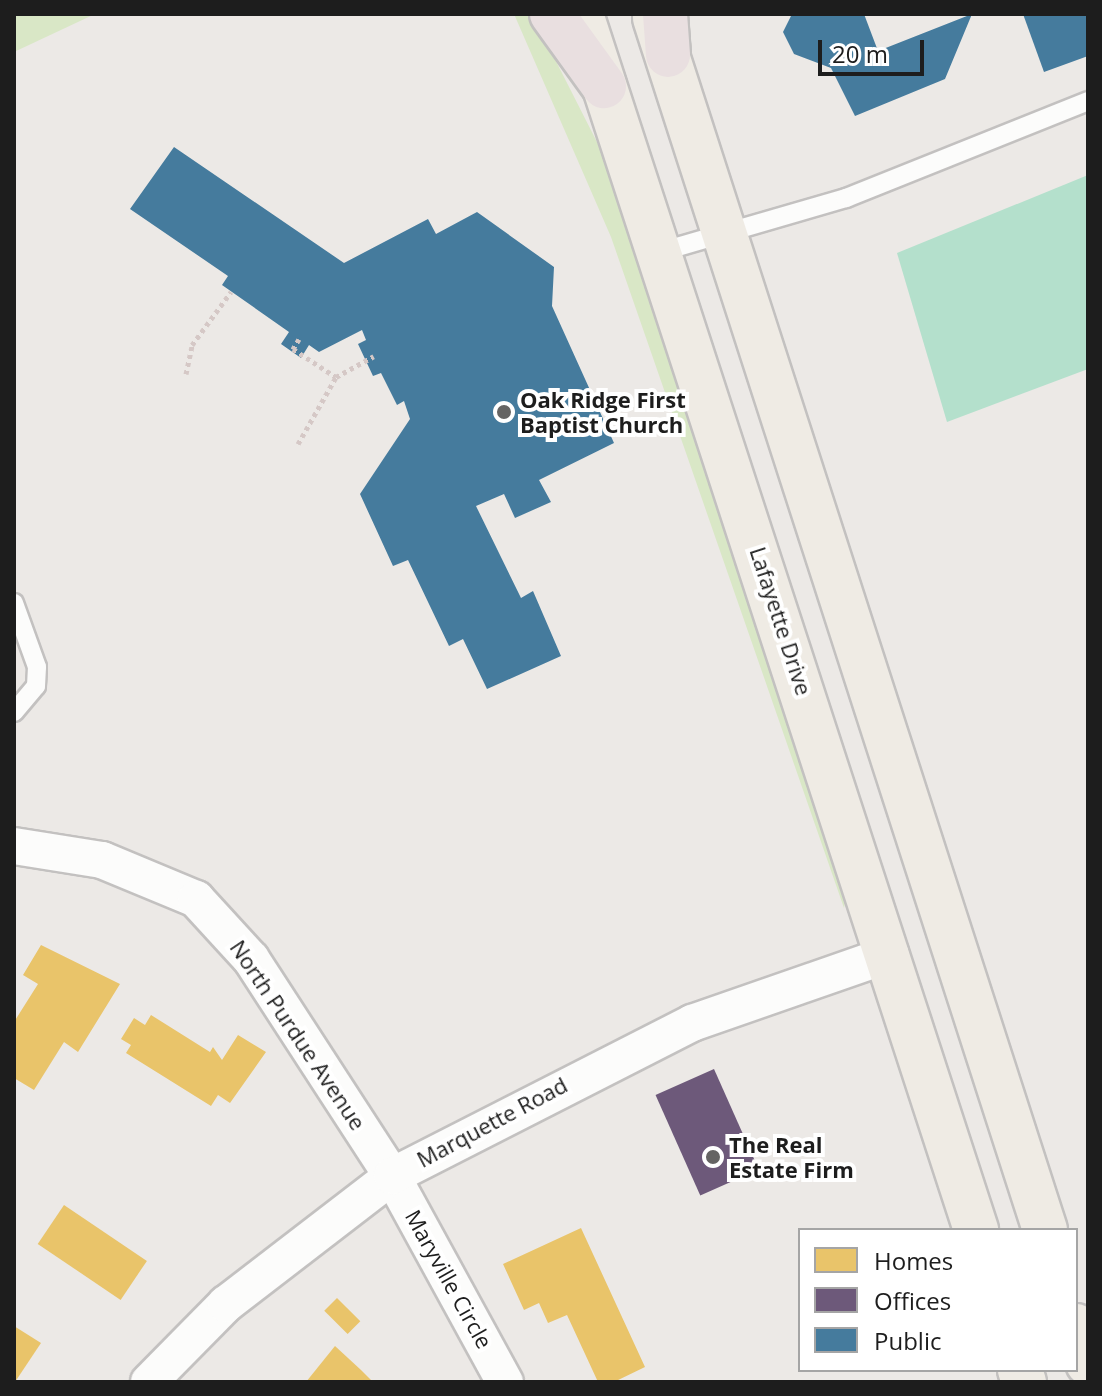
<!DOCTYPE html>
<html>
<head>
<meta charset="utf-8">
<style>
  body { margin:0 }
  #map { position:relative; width:1102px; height:1396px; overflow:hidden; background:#ece9e6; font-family:"Open Sans",sans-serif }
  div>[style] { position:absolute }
  .grass>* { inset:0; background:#d9e7c6 }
  .pitch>* { inset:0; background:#b4e0cc }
  .homes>* { inset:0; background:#e9c46a; transform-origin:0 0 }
  .offices>* { inset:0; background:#6d597a; transform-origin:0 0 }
  .public>* { inset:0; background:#457b9d }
  .path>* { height:5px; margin-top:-2.5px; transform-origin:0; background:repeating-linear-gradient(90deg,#d5c8c6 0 4px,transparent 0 8px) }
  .roads { filter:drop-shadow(2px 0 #c3c1c0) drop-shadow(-2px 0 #c3c1c0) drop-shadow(0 2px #c3c1c0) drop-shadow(0 -2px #c3c1c0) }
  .lane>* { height:18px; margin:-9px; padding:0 9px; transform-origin:9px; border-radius:9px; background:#fcfcfb }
  .street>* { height:36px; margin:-18px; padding:0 18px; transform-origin:18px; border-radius:18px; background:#fcfcfb }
  .primary>* { height:44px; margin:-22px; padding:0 22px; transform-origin:22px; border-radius:22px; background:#efebe4 }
  .highway>* { height:44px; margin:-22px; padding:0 22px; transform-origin:22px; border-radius:22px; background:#e9dfe0 }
  .dots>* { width:22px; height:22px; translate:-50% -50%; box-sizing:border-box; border:4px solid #fff; border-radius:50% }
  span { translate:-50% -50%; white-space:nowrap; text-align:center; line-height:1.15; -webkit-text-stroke:8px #fff; paint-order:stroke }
  .poi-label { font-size:22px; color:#1d1d1d; font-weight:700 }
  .left { translate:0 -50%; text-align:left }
  .street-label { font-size:22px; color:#1d1d1d }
  .frame { position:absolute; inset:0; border:16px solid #1d1d1d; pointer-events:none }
  .legend { position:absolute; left:798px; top:1228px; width:280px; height:144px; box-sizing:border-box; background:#fff; border:2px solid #a5a5a5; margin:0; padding:10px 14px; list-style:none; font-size:24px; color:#1d1d1d }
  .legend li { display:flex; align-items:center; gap:16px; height:40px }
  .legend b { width:40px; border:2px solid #a5a5a5 }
  .scale { position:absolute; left:818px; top:40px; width:106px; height:36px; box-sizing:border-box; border:4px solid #1d1d1d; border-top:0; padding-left:10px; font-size:24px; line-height:28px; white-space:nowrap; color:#1d1d1d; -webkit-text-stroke:6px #fff; paint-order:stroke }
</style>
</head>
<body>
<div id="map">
  <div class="grass">
    <div style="clip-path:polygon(14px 14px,95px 14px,14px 52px)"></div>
    <div style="clip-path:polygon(514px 14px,532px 14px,599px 146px,846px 895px,844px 908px,611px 237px)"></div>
  </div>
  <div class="pitch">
    <div style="clip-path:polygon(1088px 175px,1088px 369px,947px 422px,897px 253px)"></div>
  </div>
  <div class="homes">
    <div style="clip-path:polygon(41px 945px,120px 984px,78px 1052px,64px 1042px,34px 1090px,14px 1078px,14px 1022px,38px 984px,23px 975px)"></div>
    <div style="clip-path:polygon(151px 1015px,210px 1052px,213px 1047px,222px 1060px,238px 1035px,266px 1052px,230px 1103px,218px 1095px,211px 1106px,126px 1053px,131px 1045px,121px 1039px,134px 1018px,145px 1025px)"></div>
    <div style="left:64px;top:1205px;width:100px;height:47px;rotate:34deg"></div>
    <div style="clip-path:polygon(581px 1228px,645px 1367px,614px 1382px,598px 1382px,567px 1315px,548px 1323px,539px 1303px,524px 1310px,503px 1264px)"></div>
    <div style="left:337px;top:1298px;width:33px;height:18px;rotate:45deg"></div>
    <div style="clip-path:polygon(14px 1326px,41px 1343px,15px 1382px,14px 1382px)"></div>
    <div style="clip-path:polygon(335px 1346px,361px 1370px,373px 1382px,306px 1382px)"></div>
  </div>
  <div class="offices">
    <div style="left:714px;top:1069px;width:110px;height:64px;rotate:66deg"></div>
  </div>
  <div class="public">
    <div style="clip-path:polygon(792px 14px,864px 14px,878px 51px,972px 14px,945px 79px,855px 116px,831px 68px,794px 54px,783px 32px)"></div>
    <div style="clip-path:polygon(1023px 14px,1088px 14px,1088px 56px,1044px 72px)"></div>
    <div style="clip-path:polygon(174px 147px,344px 263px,428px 219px,436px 234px,477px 212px,554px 267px,552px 306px,614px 443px,539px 480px,551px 502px,515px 518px,504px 494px,476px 506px,521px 598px,533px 591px,561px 656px,487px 689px,463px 639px,449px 646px,408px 560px,393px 566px,360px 494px,410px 419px,404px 401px,397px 405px,381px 373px,373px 376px,358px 344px,366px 340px,362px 330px,319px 352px,309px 345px,301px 358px,281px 344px,289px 332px,222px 285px,228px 276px,130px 209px)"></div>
  </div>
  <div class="path">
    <div style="left:299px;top:339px;width:12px;rotate:121deg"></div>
    <div style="left:293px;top:349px;width:51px;rotate:33.1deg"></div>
    <div style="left:186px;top:374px;width:30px;rotate:-78deg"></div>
    <div style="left:192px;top:345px;width:66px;rotate:-53.7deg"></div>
    <div style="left:298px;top:444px;width:77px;rotate:-60.4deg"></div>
    <div style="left:336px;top:377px;width:43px;rotate:-28.9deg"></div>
  </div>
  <div class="roads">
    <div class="lane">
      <div style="left:660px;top:252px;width:194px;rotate:-16.2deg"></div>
      <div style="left:846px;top:198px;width:261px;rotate:-21.8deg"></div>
      <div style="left:14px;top:603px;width:68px;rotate:70.2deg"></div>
      <div style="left:37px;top:667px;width:19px;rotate:93deg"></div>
      <div style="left:36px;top:686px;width:34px;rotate:130deg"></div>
    </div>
    <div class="street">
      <div style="left:14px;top:846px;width:89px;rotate:9deg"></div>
      <div style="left:102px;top:860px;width:102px;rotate:22.5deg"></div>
      <div style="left:196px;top:899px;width:81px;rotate:47.5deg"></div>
      <div style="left:251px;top:959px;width:259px;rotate:57deg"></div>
      <div style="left:392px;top:1176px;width:235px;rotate:61.3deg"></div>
      <div style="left:149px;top:1382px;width:110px;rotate:-45.4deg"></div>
      <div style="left:226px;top:1304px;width:210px;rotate:-37.6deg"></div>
      <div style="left:392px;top:1176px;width:337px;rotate:-27deg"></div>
      <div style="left:692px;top:1023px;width:210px;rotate:-19.2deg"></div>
    </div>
    <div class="primary">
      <div style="left:581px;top:14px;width:1279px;rotate:72deg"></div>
      <div style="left:655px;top:18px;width:1273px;rotate:72.16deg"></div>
      <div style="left:1076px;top:1326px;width:39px;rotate:72deg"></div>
      <div style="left:1020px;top:1370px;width:13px;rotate:72deg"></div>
    </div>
    <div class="highway">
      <div style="left:552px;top:14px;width:89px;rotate:54.2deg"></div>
      <div style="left:665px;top:14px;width:41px;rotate:85.8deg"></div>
    </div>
  </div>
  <div class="dots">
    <div style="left:504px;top:412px;background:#656463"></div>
    <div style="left:713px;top:1157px;background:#656463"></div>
  </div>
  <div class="poi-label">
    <span class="left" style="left:520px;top:412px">Oak Ridge First<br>Baptist Church</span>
    <span class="left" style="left:729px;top:1157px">The Real<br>Estate Firm</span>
  </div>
  <div class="street-label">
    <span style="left:781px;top:621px;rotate:72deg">Lafayette Drive</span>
    <span style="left:298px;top:1035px;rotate:56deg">North Purdue Avenue</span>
    <span style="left:492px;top:1122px;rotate:-28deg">Marquette Road</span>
    <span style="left:449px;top:1279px;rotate:61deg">Maryville Circle</span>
  </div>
  <div class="frame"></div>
  <ul class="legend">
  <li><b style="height:22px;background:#e9c46a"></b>Homes</li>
  <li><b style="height:22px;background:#6d597a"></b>Offices</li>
  <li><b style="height:22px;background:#457b9d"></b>Public</li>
  </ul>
  <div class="scale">20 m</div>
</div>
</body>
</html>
